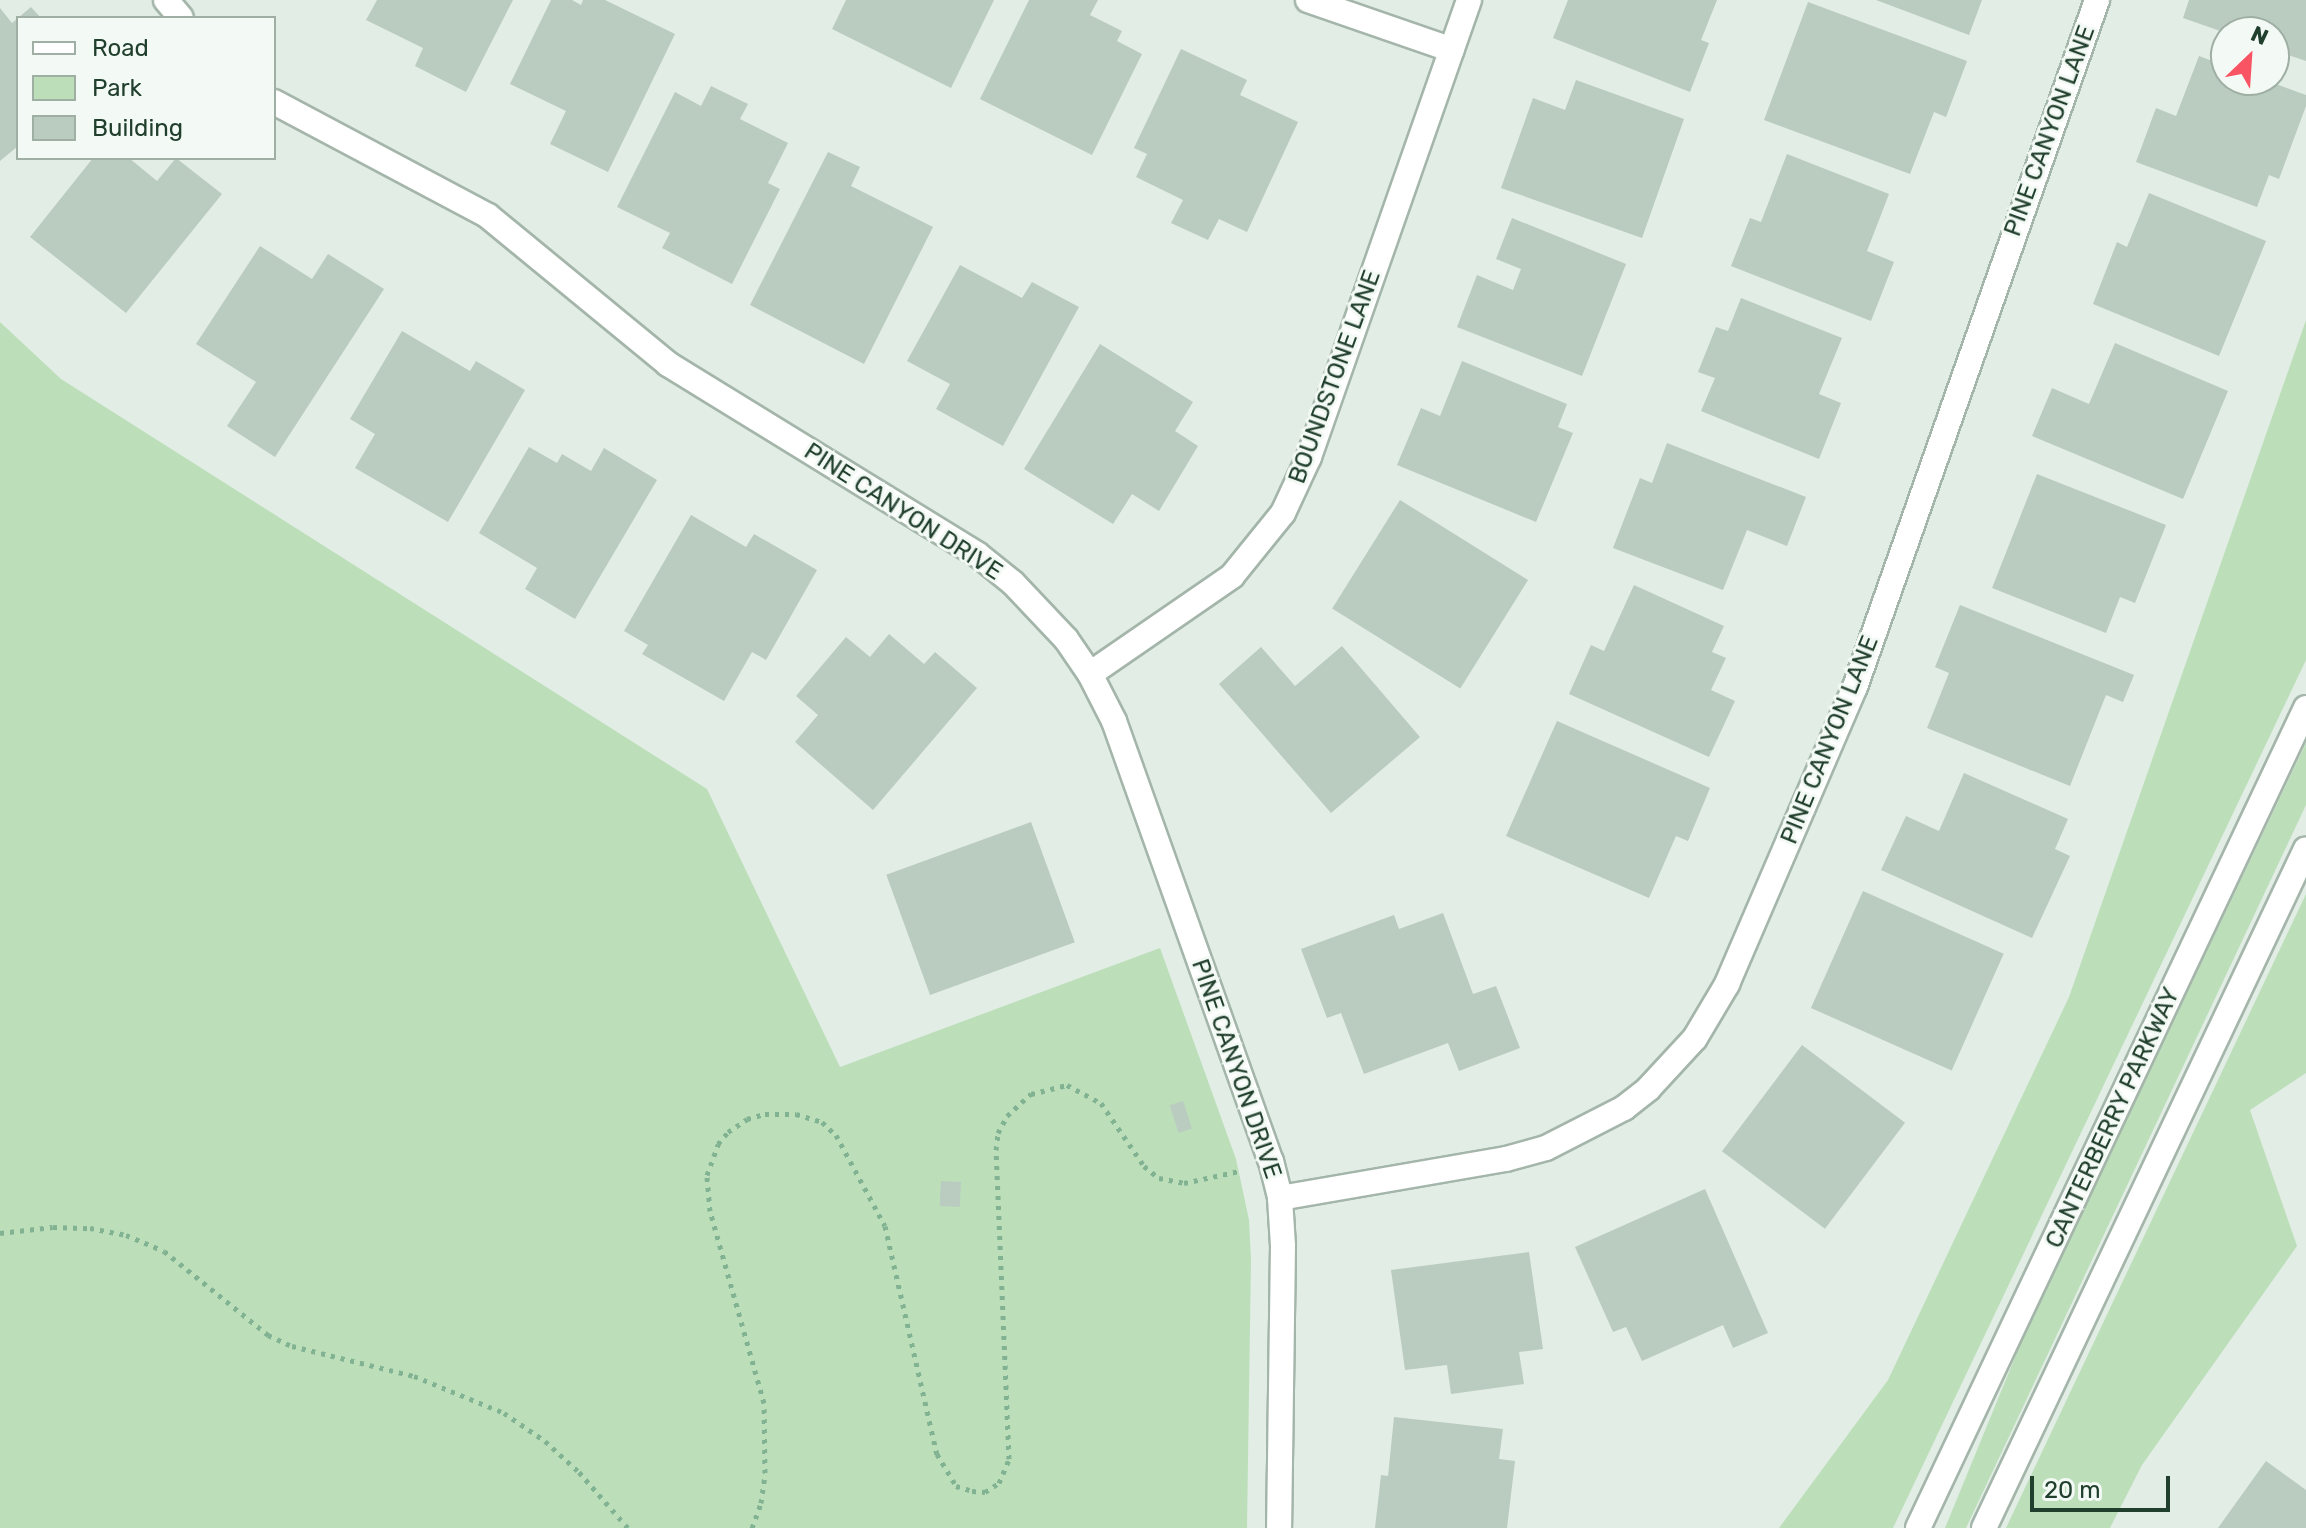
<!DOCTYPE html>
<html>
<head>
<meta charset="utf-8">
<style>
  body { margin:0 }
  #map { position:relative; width:2306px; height:1528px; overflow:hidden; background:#e2ede5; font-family:Rubik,sans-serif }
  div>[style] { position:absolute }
  .green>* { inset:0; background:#bcdfba }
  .building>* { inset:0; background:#bacbbf; transform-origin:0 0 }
  .path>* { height:5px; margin-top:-2.5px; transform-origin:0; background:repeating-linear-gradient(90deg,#81b292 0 4px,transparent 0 10px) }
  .roads { filter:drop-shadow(2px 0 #a4b5aa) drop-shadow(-2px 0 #a4b5aa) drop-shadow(0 2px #a4b5aa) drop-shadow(0 -2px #a4b5aa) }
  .minor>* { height:24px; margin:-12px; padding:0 12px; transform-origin:12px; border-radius:12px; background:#fff }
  span { translate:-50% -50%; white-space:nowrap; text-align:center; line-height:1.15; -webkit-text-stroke:6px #f3f9f4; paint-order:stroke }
  .street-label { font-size:24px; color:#213f2d }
  .legend { position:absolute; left:16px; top:16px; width:260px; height:144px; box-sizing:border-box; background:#f3f9f4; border:2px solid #9fafa4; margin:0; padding:10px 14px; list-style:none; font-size:24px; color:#213f2d }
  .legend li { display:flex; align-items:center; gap:16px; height:40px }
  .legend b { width:40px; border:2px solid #9fafa4 }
  .north { position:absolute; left:2210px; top:16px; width:80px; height:80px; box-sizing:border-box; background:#f3f9f4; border:2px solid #9fafa4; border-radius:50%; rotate:25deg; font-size:22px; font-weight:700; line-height:32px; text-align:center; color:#213f2d }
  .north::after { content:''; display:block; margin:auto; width:28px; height:36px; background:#f95463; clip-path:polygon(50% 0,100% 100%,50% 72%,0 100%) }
  .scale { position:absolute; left:2030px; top:1476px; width:140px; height:36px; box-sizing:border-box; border:4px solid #213f2d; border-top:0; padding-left:10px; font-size:24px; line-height:28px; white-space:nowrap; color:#213f2d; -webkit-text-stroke:6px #f3f9f4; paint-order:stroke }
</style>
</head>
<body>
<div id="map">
  <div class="green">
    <div style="clip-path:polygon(2306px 320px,2306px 660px,1893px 1528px,1779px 1528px,1888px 1380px,2069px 997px)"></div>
    <div style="clip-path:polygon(0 322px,61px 379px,707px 789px,840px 1067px,1160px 948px,1236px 1159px,1249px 1220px,1251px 1260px,1247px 1528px,0 1528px)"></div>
    <div style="clip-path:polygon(2306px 743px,2306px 805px,1966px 1528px,1945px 1528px,2023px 1338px)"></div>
    <div style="clip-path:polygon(2306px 894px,2306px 1073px,2250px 1110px,2297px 1246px,2142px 1465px,2110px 1528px,2006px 1528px)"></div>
  </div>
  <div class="building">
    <div style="clip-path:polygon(377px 0,513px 0,466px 92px,415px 66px,423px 48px,366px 20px)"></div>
    <div style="clip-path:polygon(551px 0,572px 0,581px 5px,583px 0,605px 0,675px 34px,608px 172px,550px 144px,566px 111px,510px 84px)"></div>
    <div style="clip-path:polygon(846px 0,994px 0,951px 88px,832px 29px)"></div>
    <div style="clip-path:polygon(1029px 0,1098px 0,1090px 15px,1122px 31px,1117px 41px,1142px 54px,1092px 155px,980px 99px)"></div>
    <div style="clip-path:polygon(1568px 0,1717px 0,1701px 40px,1709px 43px,1690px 92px,1553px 38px)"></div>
    <div style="clip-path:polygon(1876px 0,1982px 0,1969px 35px)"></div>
    <div style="clip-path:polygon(2189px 0,2306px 0,2306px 61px,2274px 50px,2274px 32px,2226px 33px,2183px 18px)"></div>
    <div style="clip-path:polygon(1808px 2px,1967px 61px,1946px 117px,1934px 112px,1910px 174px,1764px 120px)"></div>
    <div style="clip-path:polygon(31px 7px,41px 18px,18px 18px,18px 146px,0 161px,0 8px,12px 23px)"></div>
    <div style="clip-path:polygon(1181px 49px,1247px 80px,1240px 95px,1298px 122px,1247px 232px,1219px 219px,1208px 240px,1171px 223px,1183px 200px,1136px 177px,1147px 154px,1134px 148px)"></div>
    <div style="clip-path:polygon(2199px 56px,2226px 66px,2226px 80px,2265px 80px,2306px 95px,2306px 106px,2279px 179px,2269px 175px,2257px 207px,2136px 162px,2156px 108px,2176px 116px)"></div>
    <div style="clip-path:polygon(1576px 80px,1684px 119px,1642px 238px,1501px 188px,1533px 98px,1565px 110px)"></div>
    <div style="clip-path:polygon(711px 86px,748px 104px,740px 119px,788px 143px,768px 183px,780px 189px,732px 284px,662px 248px,670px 233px,617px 207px,675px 92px,701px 106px)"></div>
    <div style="clip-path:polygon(828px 152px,860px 167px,851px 186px,933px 227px,864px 364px,750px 305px)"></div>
    <div style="clip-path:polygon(1787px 154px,1889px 194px,1867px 251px,1894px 262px,1871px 321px,1731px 266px,1750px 218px,1761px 222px)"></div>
    <div style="clip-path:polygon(93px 158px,129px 158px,157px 181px,176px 158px,222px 194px,126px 313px,30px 237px)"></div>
    <div style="clip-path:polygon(2149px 193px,2266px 241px,2219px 356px,2093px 304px,2117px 242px,2127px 247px)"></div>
    <div style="clip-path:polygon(1512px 218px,1626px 264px,1582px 376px,1457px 327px,1477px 275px,1513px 290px,1521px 269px,1496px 259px)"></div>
    <div style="clip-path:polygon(260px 246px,312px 279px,328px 254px,384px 289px,275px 457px,227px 426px,256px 382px,196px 344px)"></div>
    <div style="clip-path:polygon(960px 265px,1022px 298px,1032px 282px,1079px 307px,1003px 446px,936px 409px,950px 384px,907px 361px)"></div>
    <div style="clip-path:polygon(1741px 298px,1842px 338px,1819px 394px,1841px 403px,1819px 459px,1701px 411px,1715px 378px,1698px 372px,1716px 327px,1728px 331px)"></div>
    <div style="clip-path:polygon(402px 331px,470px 371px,476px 361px,525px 390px,448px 522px,355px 468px,375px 434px,350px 419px)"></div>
    <div style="clip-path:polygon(2115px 343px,2228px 391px,2183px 499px,2032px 436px,2052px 388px,2089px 404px)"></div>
    <div style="clip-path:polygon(1100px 344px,1193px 402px,1175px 431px,1198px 446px,1159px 511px,1132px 494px,1113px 524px,1024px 469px)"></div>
    <div style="clip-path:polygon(1462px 361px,1567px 404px,1558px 427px,1573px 433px,1536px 522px,1397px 465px,1421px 408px,1440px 416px)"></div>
    <div style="clip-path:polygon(1667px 443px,1806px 497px,1787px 546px,1747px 530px,1723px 590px,1613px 548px,1640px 478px,1652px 483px)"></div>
    <div style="clip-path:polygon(529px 447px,557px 463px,562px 454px,591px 471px,604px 448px,657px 480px,575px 619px,525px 589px,537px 568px,479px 533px)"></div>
    <div style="clip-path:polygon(2037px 474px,2166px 525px,2135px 603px,2120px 597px,2106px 633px,1992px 588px)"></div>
    <div style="left:1400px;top:500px;width:151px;height:128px;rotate:32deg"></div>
    <div style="clip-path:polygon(691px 515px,746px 547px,754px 534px,817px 570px,766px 660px,752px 652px,724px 701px,642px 654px,648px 645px,624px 631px)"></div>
    <div style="clip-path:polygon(1634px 585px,1724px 626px,1712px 652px,1726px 658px,1711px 690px,1735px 701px,1709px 757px,1569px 694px,1591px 645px,1604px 651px)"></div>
    <div style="clip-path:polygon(1960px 605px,2134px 675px,2123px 702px,2106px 695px,2070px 786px,1927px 728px,1949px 673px,1935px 667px)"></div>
    <div style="clip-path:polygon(889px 634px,924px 664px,935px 652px,977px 688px,873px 810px,795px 742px,818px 715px,796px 696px,846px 637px,870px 657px)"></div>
    <div style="clip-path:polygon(1342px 646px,1420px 737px,1331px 813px,1219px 684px,1261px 647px,1295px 686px)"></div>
    <div style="clip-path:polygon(1557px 721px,1710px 788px,1688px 841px,1676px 836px,1649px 898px,1506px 836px)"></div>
    <div style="clip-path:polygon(1964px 773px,2068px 819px,2055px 849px,2070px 856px,2032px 938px,1881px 870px,1906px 816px,1939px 831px)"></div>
    <div style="left:1031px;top:822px;width:128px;height:154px;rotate:70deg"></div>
    <div style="left:1863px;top:891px;width:154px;height:128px;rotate:24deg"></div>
    <div style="clip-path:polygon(1443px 913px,1473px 994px,1496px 986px,1520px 1048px,1459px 1071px,1448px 1043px,1364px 1074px,1341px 1013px,1327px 1018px,1301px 949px,1394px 915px,1399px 929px)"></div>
    <div style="left:1802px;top:1045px;width:129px;height:133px;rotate:37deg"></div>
    <div style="left:1183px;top:1101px;width:29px;height:14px;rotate:72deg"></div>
    <div style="left:941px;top:1181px;width:20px;height:25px;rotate:3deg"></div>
    <div style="clip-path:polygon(1705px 1189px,1768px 1333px,1733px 1348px,1723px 1325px,1642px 1361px,1626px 1327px,1613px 1332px,1575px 1247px)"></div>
    <div style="clip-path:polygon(1529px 1252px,1543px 1349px,1519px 1352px,1524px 1384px,1451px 1394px,1447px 1365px,1405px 1370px,1391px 1270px)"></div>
    <div style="clip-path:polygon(1394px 1417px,1503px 1429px,1499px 1459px,1515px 1461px,1507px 1528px,1375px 1528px,1381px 1475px,1388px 1476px)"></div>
    <div style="clip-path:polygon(2266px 1461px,2306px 1490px,2306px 1528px,2218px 1528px)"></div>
  </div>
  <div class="path">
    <div style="left:0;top:1233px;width:53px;rotate:-6.5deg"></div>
    <div style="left:53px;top:1227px;width:37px;rotate:2deg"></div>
    <div style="left:90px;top:1228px;width:37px;rotate:11deg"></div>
    <div style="left:126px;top:1235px;width:41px;rotate:22.8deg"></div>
    <div style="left:164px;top:1251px;width:134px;rotate:38.9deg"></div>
    <div style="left:268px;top:1335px;width:26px;rotate:25deg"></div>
    <div style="left:292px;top:1346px;width:126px;rotate:13.8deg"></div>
    <div style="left:414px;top:1376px;width:97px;rotate:22.3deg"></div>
    <div style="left:504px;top:1413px;width:50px;rotate:34.3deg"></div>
    <div style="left:545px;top:1441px;width:46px;rotate:42.4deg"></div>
    <div style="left:579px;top:1472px;width:74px;rotate:48.8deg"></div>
    <div style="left:752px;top:1528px;width:27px;rotate:-70deg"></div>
    <div style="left:761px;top:1503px;width:30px;rotate:-82deg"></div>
    <div style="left:765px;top:1473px;width:70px;rotate:-90.8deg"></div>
    <div style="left:764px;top:1403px;width:199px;rotate:-105.7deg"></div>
    <div style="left:710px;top:1211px;width:36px;rotate:-95deg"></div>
    <div style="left:707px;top:1175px;width:33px;rotate:-70deg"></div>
    <div style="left:718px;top:1144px;width:16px;rotate:-50deg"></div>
    <div style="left:728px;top:1132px;width:23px;rotate:-34deg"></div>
    <div style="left:747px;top:1119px;width:19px;rotate:-16deg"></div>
    <div style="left:765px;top:1114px;width:31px"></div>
    <div style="left:796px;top:1114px;width:27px;rotate:17deg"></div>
    <div style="left:822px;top:1122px;width:19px;rotate:43deg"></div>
    <div style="left:836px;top:1135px;width:103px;rotate:61.7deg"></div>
    <div style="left:885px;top:1226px;width:234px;rotate:77.2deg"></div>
    <div style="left:937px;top:1454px;width:37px;rotate:59deg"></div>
    <div style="left:956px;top:1486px;width:17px;rotate:17deg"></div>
    <div style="left:972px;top:1491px;width:13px;rotate:4deg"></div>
    <div style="left:985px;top:1492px;width:17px;rotate:-33deg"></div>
    <div style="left:999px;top:1483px;width:26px;rotate:-67deg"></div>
    <div style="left:1009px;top:1459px;width:309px;rotate:-92.4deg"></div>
    <div style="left:996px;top:1150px;width:17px;rotate:-83deg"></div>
    <div style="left:998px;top:1133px;width:19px;rotate:-62deg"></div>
    <div style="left:1007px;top:1116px;width:33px;rotate:-43deg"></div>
    <div style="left:1031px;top:1094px;width:37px;rotate:-14deg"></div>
    <div style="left:1067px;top:1085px;width:38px;rotate:28deg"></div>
    <div style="left:1101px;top:1103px;width:76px;rotate:55.7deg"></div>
    <div style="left:1144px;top:1166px;width:19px;rotate:39deg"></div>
    <div style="left:1159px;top:1178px;width:25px;rotate:11deg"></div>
    <div style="left:1184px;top:1183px;width:56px;rotate:-12.3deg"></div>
  </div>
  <div class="roads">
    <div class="minor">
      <div style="left:166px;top:0;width:23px;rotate:50deg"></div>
      <div style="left:1308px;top:0;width:152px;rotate:19.1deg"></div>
      <div style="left:274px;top:102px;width:242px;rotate:28deg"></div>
      <div style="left:488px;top:216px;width:233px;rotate:39.4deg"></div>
      <div style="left:668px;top:364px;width:363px;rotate:31.6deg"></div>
      <div style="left:977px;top:554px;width:46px;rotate:38.9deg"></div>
      <div style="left:1013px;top:583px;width:77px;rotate:46.6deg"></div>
      <div style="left:1066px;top:639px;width:42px;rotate:55.6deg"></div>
      <div style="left:1090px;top:674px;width:53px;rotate:62.9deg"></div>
      <div style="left:1114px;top:721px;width:467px;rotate:70.4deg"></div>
      <div style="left:1271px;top:1161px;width:38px;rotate:76deg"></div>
      <div style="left:1280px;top:1198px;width:48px;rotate:86.4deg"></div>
      <div style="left:1283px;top:1246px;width:282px;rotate:90.8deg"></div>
      <div style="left:1090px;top:674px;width:173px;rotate:-34.6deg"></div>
      <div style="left:1232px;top:576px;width:81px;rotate:-51deg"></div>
      <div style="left:1283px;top:513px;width:62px;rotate:-65.1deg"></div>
      <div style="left:1309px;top:457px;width:484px;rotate:-70.7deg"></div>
      <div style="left:1280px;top:1198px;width:229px;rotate:-9.8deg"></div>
      <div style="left:1506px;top:1159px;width:41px;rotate:-15.4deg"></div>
      <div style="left:1546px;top:1148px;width:88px;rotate:-27.1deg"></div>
      <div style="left:1624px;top:1108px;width:31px;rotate:-38deg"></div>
      <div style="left:1648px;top:1089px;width:69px;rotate:-47.3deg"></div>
      <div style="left:1695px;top:1038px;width:63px;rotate:-59.3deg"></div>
      <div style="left:1727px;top:984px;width:323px;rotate:-66.7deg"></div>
      <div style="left:1855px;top:687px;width:728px;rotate:-70.59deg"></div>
      <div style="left:1918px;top:1528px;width:907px;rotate:-64.68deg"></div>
      <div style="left:1984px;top:1528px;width:751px;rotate:-64.63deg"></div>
    </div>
  </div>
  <div class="street-label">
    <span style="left:2050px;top:131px;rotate:-70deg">PINE CANYON LANE</span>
    <span style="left:1335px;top:377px;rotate:-70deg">BOUNDSTONE LANE</span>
    <span style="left:903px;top:512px;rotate:33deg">PINE CANYON DRIVE</span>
    <span style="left:1830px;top:740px;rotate:-68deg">PINE CANYON LANE</span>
    <span style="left:1236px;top:1069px;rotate:71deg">PINE CANYON DRIVE</span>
    <span style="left:2113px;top:1118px;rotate:-65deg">CANTERBERRY PARKWAY</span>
  </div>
  <ul class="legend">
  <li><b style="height:10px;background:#fff"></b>Road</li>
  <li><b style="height:22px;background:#bcdfba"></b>Park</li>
  <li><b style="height:22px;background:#bacbbf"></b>Building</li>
  </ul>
  <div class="north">N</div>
  <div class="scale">20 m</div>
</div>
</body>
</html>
